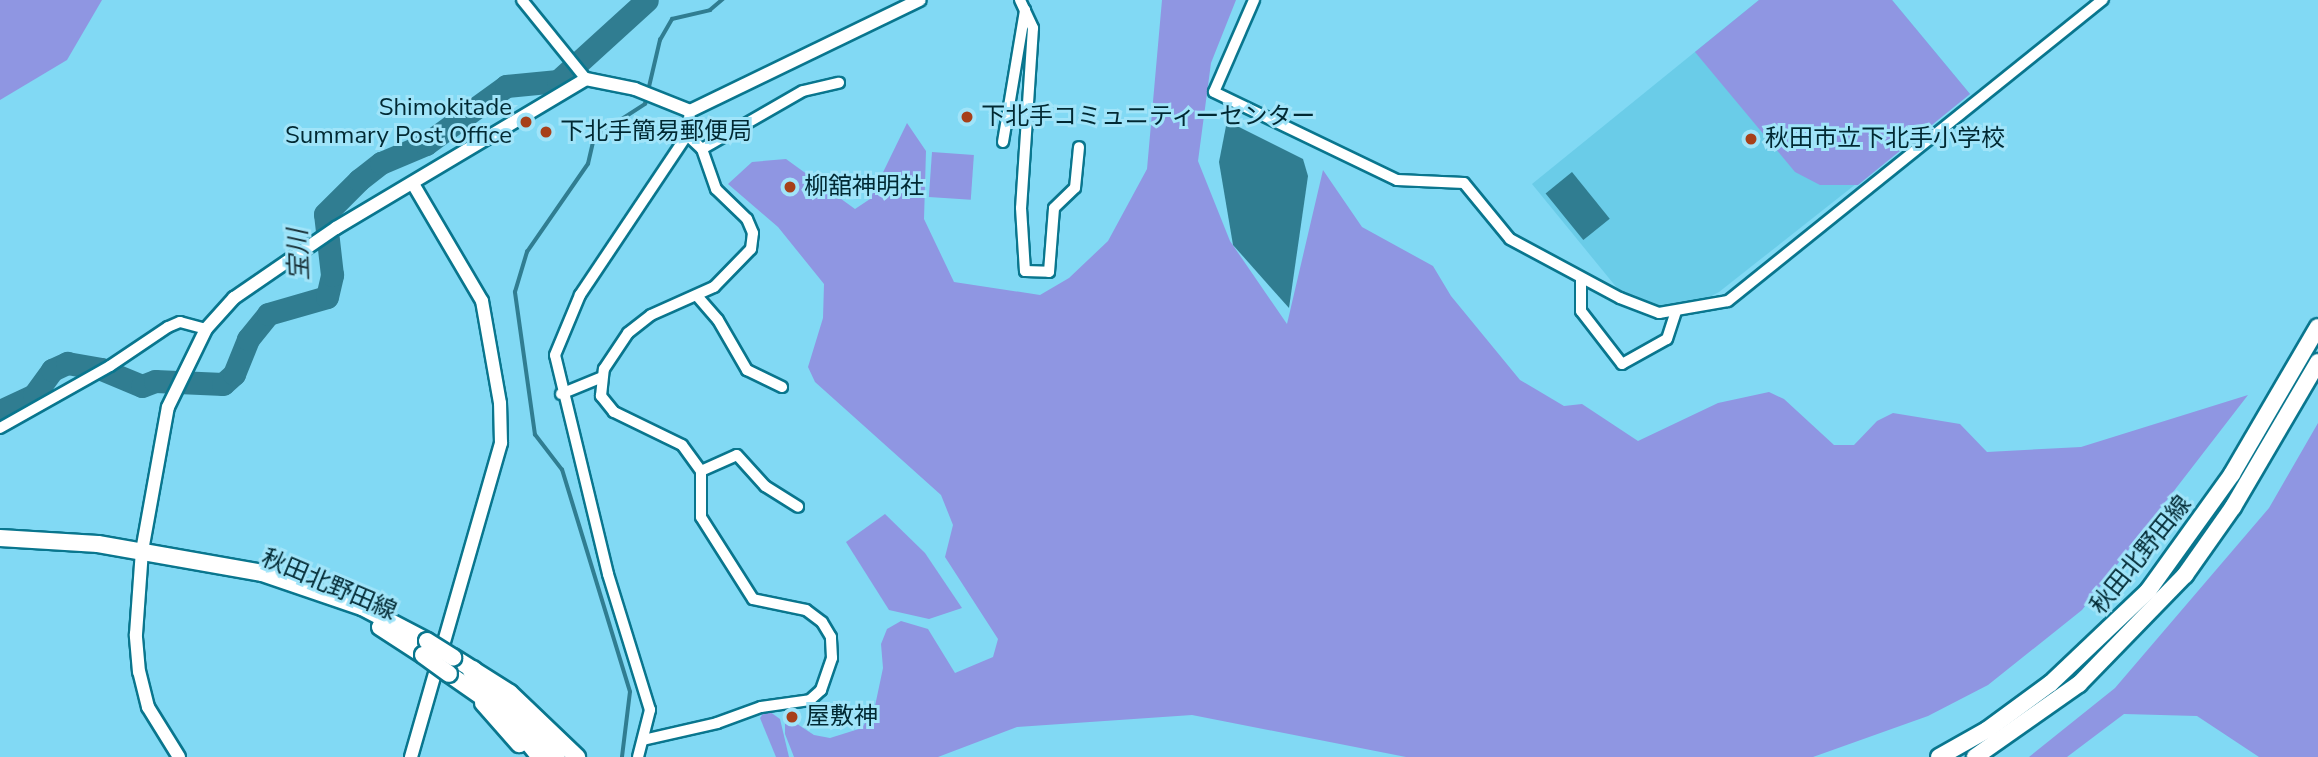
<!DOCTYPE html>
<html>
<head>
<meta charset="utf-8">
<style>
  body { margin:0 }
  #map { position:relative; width:2318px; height:757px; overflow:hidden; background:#81d9f4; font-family:"Nunito Sans","Noto Sans JP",sans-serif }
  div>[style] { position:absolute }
  .built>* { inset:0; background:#6acce8 }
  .green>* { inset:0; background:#8f96e2; transform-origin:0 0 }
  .water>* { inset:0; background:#307d91; transform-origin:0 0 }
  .stream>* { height:3.5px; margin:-1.75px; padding:0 1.75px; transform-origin:1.75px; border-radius:1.75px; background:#307d91 }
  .river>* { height:23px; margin:-11.5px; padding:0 11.5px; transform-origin:11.5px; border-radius:11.5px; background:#307d91 }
  .roads { filter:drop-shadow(2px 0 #09768e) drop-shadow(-2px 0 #09768e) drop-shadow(0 2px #09768e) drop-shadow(0 -2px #09768e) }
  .minor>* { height:10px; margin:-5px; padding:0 5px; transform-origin:5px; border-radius:5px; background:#fff }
  .tertiary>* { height:12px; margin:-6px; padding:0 6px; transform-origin:6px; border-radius:6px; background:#fff }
  .primary>* { height:16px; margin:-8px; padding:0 8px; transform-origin:8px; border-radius:8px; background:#fff }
  .motorway>* { height:19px; margin:-9.5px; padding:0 9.5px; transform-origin:9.5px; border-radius:9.5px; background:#fff }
  .bridges { filter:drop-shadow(2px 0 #09768e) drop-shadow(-2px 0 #09768e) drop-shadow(0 2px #09768e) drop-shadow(0 -2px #09768e) }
  .primary-bridge>* { height:16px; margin:-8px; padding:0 8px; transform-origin:8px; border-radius:8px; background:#fff }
  .dots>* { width:19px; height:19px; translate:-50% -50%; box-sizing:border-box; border:4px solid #a0e4f9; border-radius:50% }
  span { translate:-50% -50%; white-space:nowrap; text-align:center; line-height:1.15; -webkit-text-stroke:6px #a0e4f9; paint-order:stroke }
  .poi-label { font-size:24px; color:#012933 }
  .right { translate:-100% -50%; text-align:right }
  .left { translate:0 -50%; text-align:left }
  .street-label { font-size:24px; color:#012933 }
  .water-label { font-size:26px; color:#193138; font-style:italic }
</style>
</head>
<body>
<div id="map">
  <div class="built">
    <div style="clip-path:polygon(1759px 0,1892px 0,1970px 94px,1719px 292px,1702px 301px,1654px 307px,1617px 288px,1532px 184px)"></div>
  </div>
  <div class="green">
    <div style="clip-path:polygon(0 0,102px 0,67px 60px,0 100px)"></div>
    <div style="clip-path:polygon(1162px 0,1236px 0,1211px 63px,1198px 161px,1230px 241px,1287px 324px,1323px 170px,1362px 227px,1433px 266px,1451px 296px,1520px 380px,1564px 406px,1582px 404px,1638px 441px,1718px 403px,1769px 392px,1784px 399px,1834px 445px,1854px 445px,1877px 421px,1893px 413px,1960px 424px,1987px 452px,2081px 447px,2248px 395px,2082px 610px,1988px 685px,1928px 716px,1813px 757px,1406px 757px,1192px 715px,1017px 727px,938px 757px,794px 757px,785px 734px,785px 716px,814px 735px,830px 738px,862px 728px,875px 706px,883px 668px,881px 644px,887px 629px,901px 621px,928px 629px,955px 673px,993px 657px,998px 639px,945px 557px,953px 525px,941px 495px,815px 382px,808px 367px,823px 318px,824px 284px,778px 227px,728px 184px,752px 162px,786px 159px,855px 209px,870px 199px,907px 123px,926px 151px,924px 219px,954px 282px,1040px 295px,1069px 278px,1108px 241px,1147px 169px)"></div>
    <div style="clip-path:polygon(1759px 0,1892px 0,1970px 94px,1858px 185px,1820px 185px,1795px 172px,1695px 52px)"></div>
    <div style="left:932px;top:152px;width:42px;height:45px;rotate:4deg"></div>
    <div style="clip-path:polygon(2318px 423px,2318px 757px,2259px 757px,2197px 716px,2124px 714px,2067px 757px,2029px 757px,2115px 688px,2269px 508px)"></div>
    <div style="clip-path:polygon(885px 514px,925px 553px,962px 608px,929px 619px,889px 610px,846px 542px)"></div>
    <div style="clip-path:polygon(766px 709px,780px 719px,789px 757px,776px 757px,760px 718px)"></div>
  </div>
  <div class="water">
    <div style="clip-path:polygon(1227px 121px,1303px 159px,1308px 176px,1289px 308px,1233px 245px,1219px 162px)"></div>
    <div style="left:1572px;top:172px;width:60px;height:34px;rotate:51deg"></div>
  </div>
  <div class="stream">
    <div style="left:622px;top:757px;width:65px;rotate:-83deg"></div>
    <div style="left:630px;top:692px;width:232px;rotate:-107deg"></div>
    <div style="left:562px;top:470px;width:44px;rotate:-127.6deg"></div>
    <div style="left:535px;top:435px;width:144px;rotate:-98deg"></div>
    <div style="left:515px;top:292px;width:42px;rotate:-73.3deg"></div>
    <div style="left:527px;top:252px;width:107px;rotate:-55.3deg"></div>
    <div style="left:588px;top:164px;width:28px;rotate:-77deg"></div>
    <div style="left:594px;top:137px;width:61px;rotate:-32.9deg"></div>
    <div style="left:645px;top:104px;width:66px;rotate:-76.8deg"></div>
    <div style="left:660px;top:40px;width:24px;rotate:-60deg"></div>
    <div style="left:672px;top:19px;width:39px;rotate:-13deg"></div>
    <div style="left:710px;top:10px;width:16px;rotate:-40deg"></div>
  </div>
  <div class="river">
    <div style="left:0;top:411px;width:38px;rotate:-25deg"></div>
    <div style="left:34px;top:395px;width:31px;rotate:-54deg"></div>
    <div style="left:52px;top:370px;width:17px;rotate:-25deg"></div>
    <div style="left:67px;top:363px;width:35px;rotate:10deg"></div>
    <div style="left:101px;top:369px;width:44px;rotate:22.5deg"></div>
    <div style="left:142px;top:386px;width:14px;rotate:-21deg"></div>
    <div style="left:155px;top:381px;width:68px;rotate:2.5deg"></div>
    <div style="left:223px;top:384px;width:15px;rotate:-42deg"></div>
    <div style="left:234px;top:374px;width:38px;rotate:-68deg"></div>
    <div style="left:248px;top:339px;width:32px;rotate:-51deg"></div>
    <div style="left:268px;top:314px;width:61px;rotate:-16.1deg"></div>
    <div style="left:327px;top:297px;width:23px;rotate:-77deg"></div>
    <div style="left:332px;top:275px;width:61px;rotate:-96.5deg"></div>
    <div style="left:325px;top:214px;width:48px;rotate:-45deg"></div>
    <div style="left:359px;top:180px;width:28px;rotate:-38deg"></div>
    <div style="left:381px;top:163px;width:49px;rotate:-22.9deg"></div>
    <div style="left:426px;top:144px;width:99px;rotate:-35.9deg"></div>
    <div style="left:506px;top:86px;width:52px;rotate:-5.5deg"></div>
    <div style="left:558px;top:81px;width:120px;rotate:-42.3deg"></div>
  </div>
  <div class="roads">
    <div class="minor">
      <div style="left:522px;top:0;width:102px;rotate:51deg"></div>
      <div style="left:1020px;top:0;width:31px;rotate:65deg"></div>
      <div style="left:1033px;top:28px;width:180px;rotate:93.8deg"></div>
      <div style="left:1021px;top:208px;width:63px;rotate:86.4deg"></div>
      <div style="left:1025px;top:271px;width:24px;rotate:2deg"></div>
      <div style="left:1049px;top:272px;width:64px;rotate:-85.5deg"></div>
      <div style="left:1054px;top:208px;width:29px;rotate:-44deg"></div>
      <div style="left:1075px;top:188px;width:41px;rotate:-84.4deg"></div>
      <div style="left:1254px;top:0;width:100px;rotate:113.5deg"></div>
      <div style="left:1214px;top:92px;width:203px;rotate:25.7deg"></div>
      <div style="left:1397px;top:180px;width:67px;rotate:2.6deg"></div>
      <div style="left:1464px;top:183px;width:72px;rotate:50.6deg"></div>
      <div style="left:1510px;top:239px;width:125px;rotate:28.2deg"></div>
      <div style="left:1620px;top:298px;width:42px;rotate:21deg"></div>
      <div style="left:1659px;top:313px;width:70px;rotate:-9.9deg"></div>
      <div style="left:1728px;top:301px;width:481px;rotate:-38.8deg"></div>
      <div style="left:1003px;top:142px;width:134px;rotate:-80.5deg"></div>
      <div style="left:702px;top:149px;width:116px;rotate:-29.9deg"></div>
      <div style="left:803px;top:91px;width:37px;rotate:-13deg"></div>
      <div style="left:1581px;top:278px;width:33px;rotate:90deg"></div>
      <div style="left:1581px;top:311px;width:67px;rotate:52.3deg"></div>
      <div style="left:1622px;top:364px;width:51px;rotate:-29.1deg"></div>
      <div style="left:1667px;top:339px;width:29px;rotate:-72deg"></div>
      <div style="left:698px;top:297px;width:30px;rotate:49deg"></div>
      <div style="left:718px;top:320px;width:58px;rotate:59.9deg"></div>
      <div style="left:747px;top:370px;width:39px;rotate:26deg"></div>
      <div style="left:561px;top:394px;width:42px;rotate:-22.3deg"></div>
      <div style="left:0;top:428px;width:126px;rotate:-29.4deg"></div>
      <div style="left:110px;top:366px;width:70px;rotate:-33.9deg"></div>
      <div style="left:168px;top:327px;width:13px;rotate:-23deg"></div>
      <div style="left:180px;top:322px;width:27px;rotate:15deg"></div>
      <div style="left:701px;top:471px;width:39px;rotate:-24deg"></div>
      <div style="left:737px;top:455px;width:42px;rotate:47.9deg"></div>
      <div style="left:765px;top:486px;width:39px;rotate:32deg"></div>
      <div style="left:643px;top:740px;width:76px;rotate:-12.9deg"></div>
      <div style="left:717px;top:723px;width:47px;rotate:-20deg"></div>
      <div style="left:761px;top:707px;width:49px;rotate:-8.1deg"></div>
      <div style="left:810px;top:700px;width:15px;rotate:-42deg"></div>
      <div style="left:821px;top:690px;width:34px;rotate:-71deg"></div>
      <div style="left:832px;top:658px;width:21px;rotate:-93deg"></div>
      <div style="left:831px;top:637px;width:17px;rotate:-121deg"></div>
      <div style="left:822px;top:622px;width:20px;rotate:-143deg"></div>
      <div style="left:806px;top:610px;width:54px;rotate:-168.3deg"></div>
      <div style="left:753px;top:599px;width:97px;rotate:-122.4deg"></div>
      <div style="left:701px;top:517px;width:46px;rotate:-90deg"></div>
      <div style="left:701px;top:471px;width:32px;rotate:-126deg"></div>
      <div style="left:682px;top:445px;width:76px;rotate:-154.1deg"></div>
      <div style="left:614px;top:412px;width:21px;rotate:-129deg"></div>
      <div style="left:601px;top:396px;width:27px;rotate:-84deg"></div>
      <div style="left:604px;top:369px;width:43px;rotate:-56.3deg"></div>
      <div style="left:628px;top:333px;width:29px;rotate:-38deg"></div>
      <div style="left:651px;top:315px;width:69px;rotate:-24deg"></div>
      <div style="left:714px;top:287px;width:53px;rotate:-45.8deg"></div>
      <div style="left:751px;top:249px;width:16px;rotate:-83deg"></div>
      <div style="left:753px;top:233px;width:15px;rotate:-113deg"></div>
      <div style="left:747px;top:219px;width:43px;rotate:-135.9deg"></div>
      <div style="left:716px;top:189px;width:42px;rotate:-109.3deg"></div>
      <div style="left:702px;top:149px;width:21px;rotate:-137deg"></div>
      <div style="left:687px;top:135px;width:24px;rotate:-83deg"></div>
      <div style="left:638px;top:757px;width:49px;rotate:-75.7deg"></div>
      <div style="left:650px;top:710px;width:142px;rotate:-107.2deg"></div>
      <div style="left:608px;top:574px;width:225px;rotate:-103.6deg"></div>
      <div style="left:555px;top:355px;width:65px;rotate:-67.4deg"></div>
      <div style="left:580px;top:295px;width:192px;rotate:-56.2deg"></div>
    </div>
    <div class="tertiary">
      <div style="left:179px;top:757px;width:59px;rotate:-121.8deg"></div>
      <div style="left:148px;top:707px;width:36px;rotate:-104deg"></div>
      <div style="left:139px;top:672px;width:38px;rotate:-95deg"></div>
      <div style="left:136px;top:634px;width:83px;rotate:-85.9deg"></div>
      <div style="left:142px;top:551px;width:146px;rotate:-79.8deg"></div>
      <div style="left:168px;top:407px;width:87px;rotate:-64deg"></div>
      <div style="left:206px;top:329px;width:42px;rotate:-47.9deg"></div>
      <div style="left:234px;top:298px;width:124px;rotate:-34.5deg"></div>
      <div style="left:336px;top:228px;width:291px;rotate:-30.8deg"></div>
      <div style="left:586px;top:79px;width:50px;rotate:11.5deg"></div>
      <div style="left:635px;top:89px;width:59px;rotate:21.8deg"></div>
      <div style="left:690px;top:111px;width:255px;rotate:-25.8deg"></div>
      <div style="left:411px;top:757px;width:327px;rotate:-74deg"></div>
      <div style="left:501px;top:443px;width:40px;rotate:-91.4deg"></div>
      <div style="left:500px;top:403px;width:104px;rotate:-100deg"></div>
      <div style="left:482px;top:301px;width:136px;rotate:-120.5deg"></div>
    </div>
    <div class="primary">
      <div style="left:0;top:538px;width:98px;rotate:3.5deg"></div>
      <div style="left:98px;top:544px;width:167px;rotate:10deg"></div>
      <div style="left:262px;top:573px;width:106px;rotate:18.8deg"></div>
      <div style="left:362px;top:607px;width:73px;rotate:27.6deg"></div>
      <div style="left:380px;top:627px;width:51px;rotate:33.1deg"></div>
      <div style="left:453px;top:657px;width:67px;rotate:32.3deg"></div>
      <div style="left:510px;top:693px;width:93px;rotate:43.7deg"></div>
      <div style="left:449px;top:674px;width:56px;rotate:34.8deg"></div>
      <div style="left:483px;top:703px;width:55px;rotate:48.7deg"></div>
      <div style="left:518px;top:730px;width:35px;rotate:51deg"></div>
      <div style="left:1939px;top:757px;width:55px;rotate:-29.4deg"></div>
      <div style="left:1987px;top:730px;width:79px;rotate:-36.3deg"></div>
      <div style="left:2051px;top:683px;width:134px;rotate:-43.5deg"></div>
      <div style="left:2148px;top:591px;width:144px;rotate:-54.3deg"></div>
      <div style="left:2232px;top:474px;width:170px;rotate:-59.7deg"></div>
      <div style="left:1975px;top:757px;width:127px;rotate:-35.1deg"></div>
      <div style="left:2079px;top:684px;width:152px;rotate:-45.8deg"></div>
      <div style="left:2185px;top:575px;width:83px;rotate:-54.8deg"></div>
      <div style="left:2233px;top:507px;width:168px;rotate:-59.6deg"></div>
    </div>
    <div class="motorway">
      <div style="left:472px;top:670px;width:120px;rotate:46.3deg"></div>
    </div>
  </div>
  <div class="bridges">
    <div class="primary-bridge">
      <div style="left:427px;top:641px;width:31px;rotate:32deg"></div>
      <div style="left:423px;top:655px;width:32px;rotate:36deg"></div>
    </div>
  </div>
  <div class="dots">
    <div style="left:967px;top:117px;background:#a7401a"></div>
    <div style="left:526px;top:122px;background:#a7401a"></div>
    <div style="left:546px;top:132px;background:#a7401a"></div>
    <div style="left:1751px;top:139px;background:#a7401a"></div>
    <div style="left:790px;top:187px;background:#a7401a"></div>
    <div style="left:792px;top:717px;background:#a7401a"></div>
  </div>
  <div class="poi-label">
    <span class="right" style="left:512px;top:122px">Shimokitade<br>Summary Post Office</span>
    <span class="left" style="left:981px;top:117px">下北手コミュニティーセンター</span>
    <span class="left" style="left:560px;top:132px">下北手簡易郵便局</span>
    <span class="left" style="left:1765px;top:139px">秋田市立下北手小学校</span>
    <span class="left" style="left:804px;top:187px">柳舘神明社</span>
    <span class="left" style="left:806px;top:717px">屋敷神</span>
  </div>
  <div class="street-label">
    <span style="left:2141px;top:555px;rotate:-51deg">秋田北野田線</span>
    <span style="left:329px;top:585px;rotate:23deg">秋田北野田線</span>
  </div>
  <div class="water-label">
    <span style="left:299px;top:255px;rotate:-92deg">宝川</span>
  </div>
</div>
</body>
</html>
